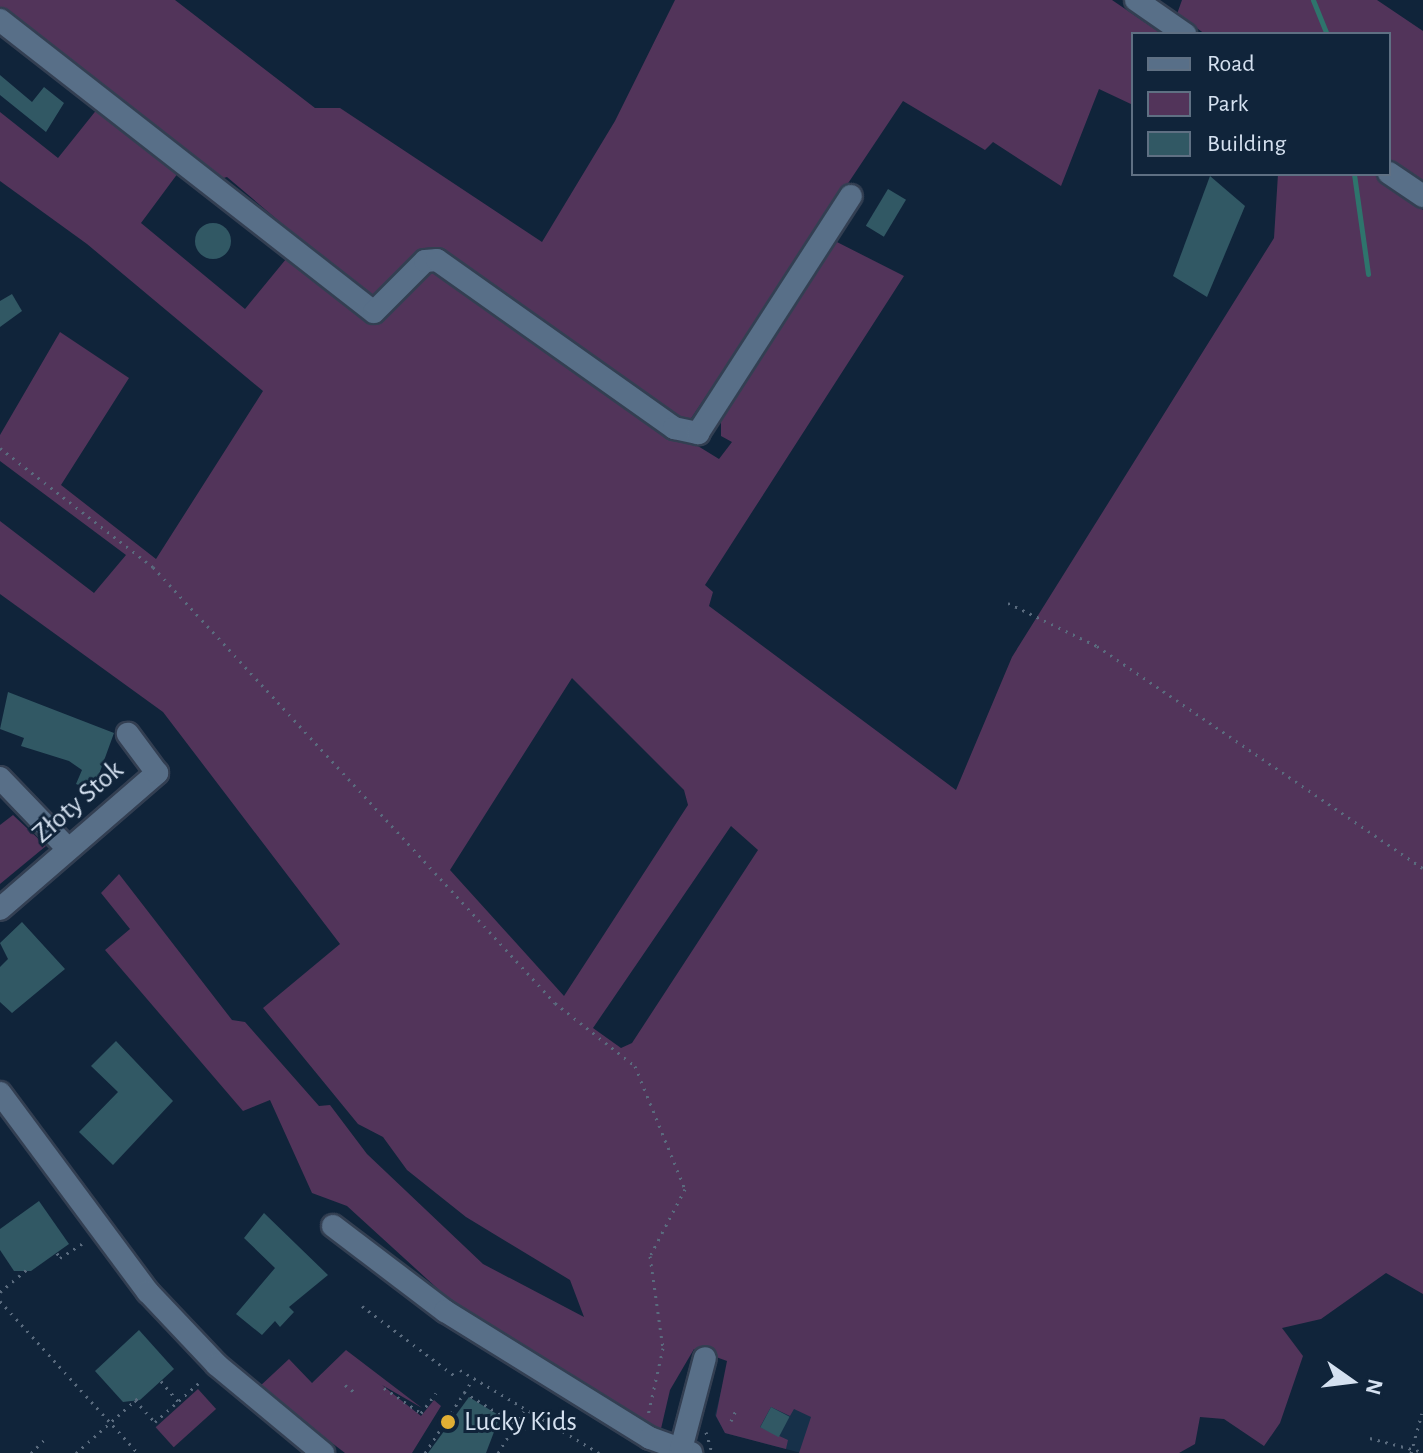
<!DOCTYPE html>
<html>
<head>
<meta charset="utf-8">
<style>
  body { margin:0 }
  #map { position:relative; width:1423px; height:1453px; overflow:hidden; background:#10243a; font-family:"Alegreya Sans",sans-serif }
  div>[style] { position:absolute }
  .built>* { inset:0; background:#163049 }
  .green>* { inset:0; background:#52345a; transform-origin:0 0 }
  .stream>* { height:5px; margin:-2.5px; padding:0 2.5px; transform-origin:2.5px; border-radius:2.5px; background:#2e746c }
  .building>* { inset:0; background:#315864; transform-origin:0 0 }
  .round { border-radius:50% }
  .path>* { height:3px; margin-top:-1.5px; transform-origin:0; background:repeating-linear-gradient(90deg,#5a6b7e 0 2px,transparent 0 8px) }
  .roads { filter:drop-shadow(2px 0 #333f52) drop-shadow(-2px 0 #333f52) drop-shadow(0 2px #333f52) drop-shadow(0 -2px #333f52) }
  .minor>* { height:22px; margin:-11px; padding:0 11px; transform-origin:11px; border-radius:11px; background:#586f88 }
  .dots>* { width:22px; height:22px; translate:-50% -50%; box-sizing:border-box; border:4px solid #10243a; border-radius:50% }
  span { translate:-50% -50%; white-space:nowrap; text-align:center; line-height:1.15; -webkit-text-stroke:6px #10243a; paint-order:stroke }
  .street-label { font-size:28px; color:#d5e1f0 }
  .poi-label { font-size:28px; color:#d5e1f0 }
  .left { translate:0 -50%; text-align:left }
  .legend { position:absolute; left:1131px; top:32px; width:260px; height:144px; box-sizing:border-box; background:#10243a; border:2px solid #5f7083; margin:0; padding:10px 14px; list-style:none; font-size:24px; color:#d5e1f0 }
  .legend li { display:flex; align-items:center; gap:16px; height:40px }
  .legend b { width:40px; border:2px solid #5f7083 }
  .north { position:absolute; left:1311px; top:1341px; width:80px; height:80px; -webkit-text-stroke:6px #10243a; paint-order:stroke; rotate:104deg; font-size:22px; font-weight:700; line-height:32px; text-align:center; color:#d5e1f0 }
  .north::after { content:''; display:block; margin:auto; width:28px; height:36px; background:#d5e1f0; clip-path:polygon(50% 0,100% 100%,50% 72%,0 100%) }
</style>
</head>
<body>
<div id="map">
  <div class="built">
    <div style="clip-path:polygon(726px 1372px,817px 1417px,801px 1453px,725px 1433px,715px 1415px)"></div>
  </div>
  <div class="green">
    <div style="clip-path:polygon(evenodd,0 0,175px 0,315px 108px,340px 108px,542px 242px,615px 121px,675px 0,1112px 0,1162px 34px,1133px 34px,1133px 105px,1099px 89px,1061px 186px,993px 142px,985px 150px,903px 101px,680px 435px,719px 459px,732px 442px,721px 436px,721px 412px,831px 239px,904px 276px,705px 585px,713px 592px,709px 606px,956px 790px,1012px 657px,1274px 238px,1278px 174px,1374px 174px,1423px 210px,1423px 1294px,1386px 1273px,1321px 1319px,1282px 1328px,1303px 1356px,1280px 1423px,1264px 1446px,1224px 1419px,1200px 1417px,1195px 1444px,1179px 1453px,799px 1453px,811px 1417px,794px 1409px,790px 1416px,771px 1407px,760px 1427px,788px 1440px,786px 1449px,725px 1433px,716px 1416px,727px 1361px,694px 1349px,670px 1390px,660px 1433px,450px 1300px,347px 1206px,312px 1193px,270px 1100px,243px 1111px,105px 950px,130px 929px,101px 893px,119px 874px,232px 1020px,245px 1022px,319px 1106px,330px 1105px,367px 1154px,483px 1264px,584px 1317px,570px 1280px,466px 1217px,407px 1170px,383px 1137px,358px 1124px,263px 1008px,340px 944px,163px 712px,0 594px,0 521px,94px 593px,126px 555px,0 461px,0 435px,60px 332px,129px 378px,61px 485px,156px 559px,263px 391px,87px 244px,0 181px,0 112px,58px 158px,98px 108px,184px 165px,141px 223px,245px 309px,291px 253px,372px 300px,227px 177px,217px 180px,0 13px,0 0,572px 678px,684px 790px,688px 805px,564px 996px,450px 870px,572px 678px,0 0,731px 826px,758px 850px,632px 1043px,621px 1048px,593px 1028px,731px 826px)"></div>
    <div style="clip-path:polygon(1182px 0,1377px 0,1423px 31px,1423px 184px,1389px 162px,1389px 34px,1205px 34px,1177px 14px)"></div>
    <div style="clip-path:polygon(13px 815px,46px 846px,0 884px,0 825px)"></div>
    <div style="clip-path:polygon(346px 1350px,422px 1408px,382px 1385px,421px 1416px,434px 1400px,441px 1406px,412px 1453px,345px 1453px,259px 1387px,289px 1359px,312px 1383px)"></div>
    <div style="left:198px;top:1389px;width:27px;height:57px;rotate:48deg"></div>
  </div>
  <div class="stream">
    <div style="left:1313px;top:0;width:37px;rotate:68deg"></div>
    <div style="left:1354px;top:174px;width:101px;rotate:82deg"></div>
  </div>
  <div class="building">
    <div style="clip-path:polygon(0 75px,32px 102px,44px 87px,64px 103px,46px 132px,0 95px)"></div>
    <div style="clip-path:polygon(1210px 176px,1245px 206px,1207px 297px,1173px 276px)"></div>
    <div style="left:888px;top:189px;width:21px;height:43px;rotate:31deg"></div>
    <div class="round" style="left:195px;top:223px;width:36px;height:36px"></div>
    <div style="clip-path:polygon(12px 294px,22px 311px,0 327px,0 301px)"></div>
    <div style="clip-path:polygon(8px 692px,114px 733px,93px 791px,76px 784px,82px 770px,69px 761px,21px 746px,24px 738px,0 729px)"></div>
    <div style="clip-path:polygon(22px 922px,65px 969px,12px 1013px,0 1002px,0 967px,8px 959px,0 943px)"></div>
    <div style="clip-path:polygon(116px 1041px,173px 1101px,113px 1165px,79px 1132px,118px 1092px,91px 1066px)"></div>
    <div style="clip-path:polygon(39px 1201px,69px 1244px,31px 1271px,14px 1271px,0 1250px,0 1229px)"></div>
    <div style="clip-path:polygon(264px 1213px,328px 1275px,289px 1307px,294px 1312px,280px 1327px,275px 1321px,262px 1335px,236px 1314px,275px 1268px,244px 1238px)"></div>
    <div style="clip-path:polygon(139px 1330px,174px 1369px,140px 1400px,123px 1402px,95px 1371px)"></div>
    <div style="clip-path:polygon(469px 1397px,500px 1416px,486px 1453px,428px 1453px)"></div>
    <div style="left:771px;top:1407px;width:21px;height:23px;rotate:28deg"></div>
  </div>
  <div class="path">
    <div style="left:0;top:448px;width:194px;rotate:37.9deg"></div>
    <div style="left:153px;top:567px;width:593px;rotate:47.32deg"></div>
    <div style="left:555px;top:1003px;width:102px;rotate:38.2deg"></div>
    <div style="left:635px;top:1066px;width:133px;rotate:67.9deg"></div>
    <div style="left:685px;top:1189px;width:76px;rotate:117.6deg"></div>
    <div style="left:650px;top:1256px;width:93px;rotate:82deg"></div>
    <div style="left:663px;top:1348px;width:69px;rotate:102.6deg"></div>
    <div style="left:1008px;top:603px;width:99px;rotate:25.8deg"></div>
    <div style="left:1097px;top:646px;width:394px;rotate:34.3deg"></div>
    <div style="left:57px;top:1253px;width:6px;rotate:59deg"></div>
    <div style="left:60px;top:1258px;width:27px;rotate:-33deg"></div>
    <div style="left:0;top:1292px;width:38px;rotate:-40deg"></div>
    <div style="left:0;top:1301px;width:205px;rotate:47.8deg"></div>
    <div style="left:362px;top:1306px;width:116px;rotate:37deg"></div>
    <div style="left:460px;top:1370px;width:162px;rotate:30.8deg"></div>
    <div style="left:161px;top:1381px;width:26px;rotate:50deg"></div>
    <div style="left:345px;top:1385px;width:15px;rotate:37deg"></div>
    <div style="left:384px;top:1388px;width:45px;rotate:34deg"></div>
    <div style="left:421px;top:1413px;width:25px;rotate:-53deg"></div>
    <div style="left:464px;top:1392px;width:72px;rotate:31.9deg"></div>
    <div style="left:135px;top:1400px;width:30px;rotate:48deg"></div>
    <div style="left:155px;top:1422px;width:63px;rotate:-41.8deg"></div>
    <div style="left:731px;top:1421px;width:12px;rotate:-66deg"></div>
    <div style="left:706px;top:1432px;width:22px;rotate:74deg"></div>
    <div style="left:1370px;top:1438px;width:55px;rotate:14.8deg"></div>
    <div style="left:31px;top:1453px;width:18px;rotate:-45deg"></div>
    <div style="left:76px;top:1453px;width:83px;rotate:-41.6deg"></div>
    <div style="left:425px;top:1453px;width:88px;rotate:-57deg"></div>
    <div style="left:498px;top:1453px;width:49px;rotate:-58.2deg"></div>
    <div style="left:1411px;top:1453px;width:41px;rotate:-74.6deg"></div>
  </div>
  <div class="roads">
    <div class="minor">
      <div style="left:1136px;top:0;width:60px;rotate:34.8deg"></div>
      <div style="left:0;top:20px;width:474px;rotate:38deg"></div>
      <div style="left:374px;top:312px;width:72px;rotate:-45deg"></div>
      <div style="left:425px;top:261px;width:12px;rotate:-5deg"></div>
      <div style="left:437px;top:260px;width:291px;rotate:35.3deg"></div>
      <div style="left:674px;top:428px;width:25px;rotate:12deg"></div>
      <div style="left:698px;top:433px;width:282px;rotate:-57.2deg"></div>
      <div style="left:1389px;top:173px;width:41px;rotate:34.1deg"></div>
      <div style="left:0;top:778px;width:98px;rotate:46.2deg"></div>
      <div style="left:0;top:909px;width:208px;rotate:-40.9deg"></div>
      <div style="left:157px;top:773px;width:49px;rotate:-126.6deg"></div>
      <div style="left:0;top:1093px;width:248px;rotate:53.4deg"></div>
      <div style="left:148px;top:1292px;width:100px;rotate:46.6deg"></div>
      <div style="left:217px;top:1365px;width:138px;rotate:39.7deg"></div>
      <div style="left:333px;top:1226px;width:141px;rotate:37.2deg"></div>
      <div style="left:445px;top:1311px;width:241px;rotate:31.8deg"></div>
      <div style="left:650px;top:1438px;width:44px;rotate:20.1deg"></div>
      <div style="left:680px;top:1453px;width:98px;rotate:-75.3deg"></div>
    </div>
  </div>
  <div class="dots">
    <div style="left:448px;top:1422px;background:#e1af34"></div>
  </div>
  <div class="street-label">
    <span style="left:78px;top:802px;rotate:-41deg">Złoty Stok</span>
  </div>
  <div class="poi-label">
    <span class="left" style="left:464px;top:1422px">Lucky Kids</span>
  </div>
  <ul class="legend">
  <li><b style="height:10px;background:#586f88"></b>Road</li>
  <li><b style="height:22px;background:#52345a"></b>Park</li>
  <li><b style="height:22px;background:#315864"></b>Building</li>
  </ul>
  <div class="north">N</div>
</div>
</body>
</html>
